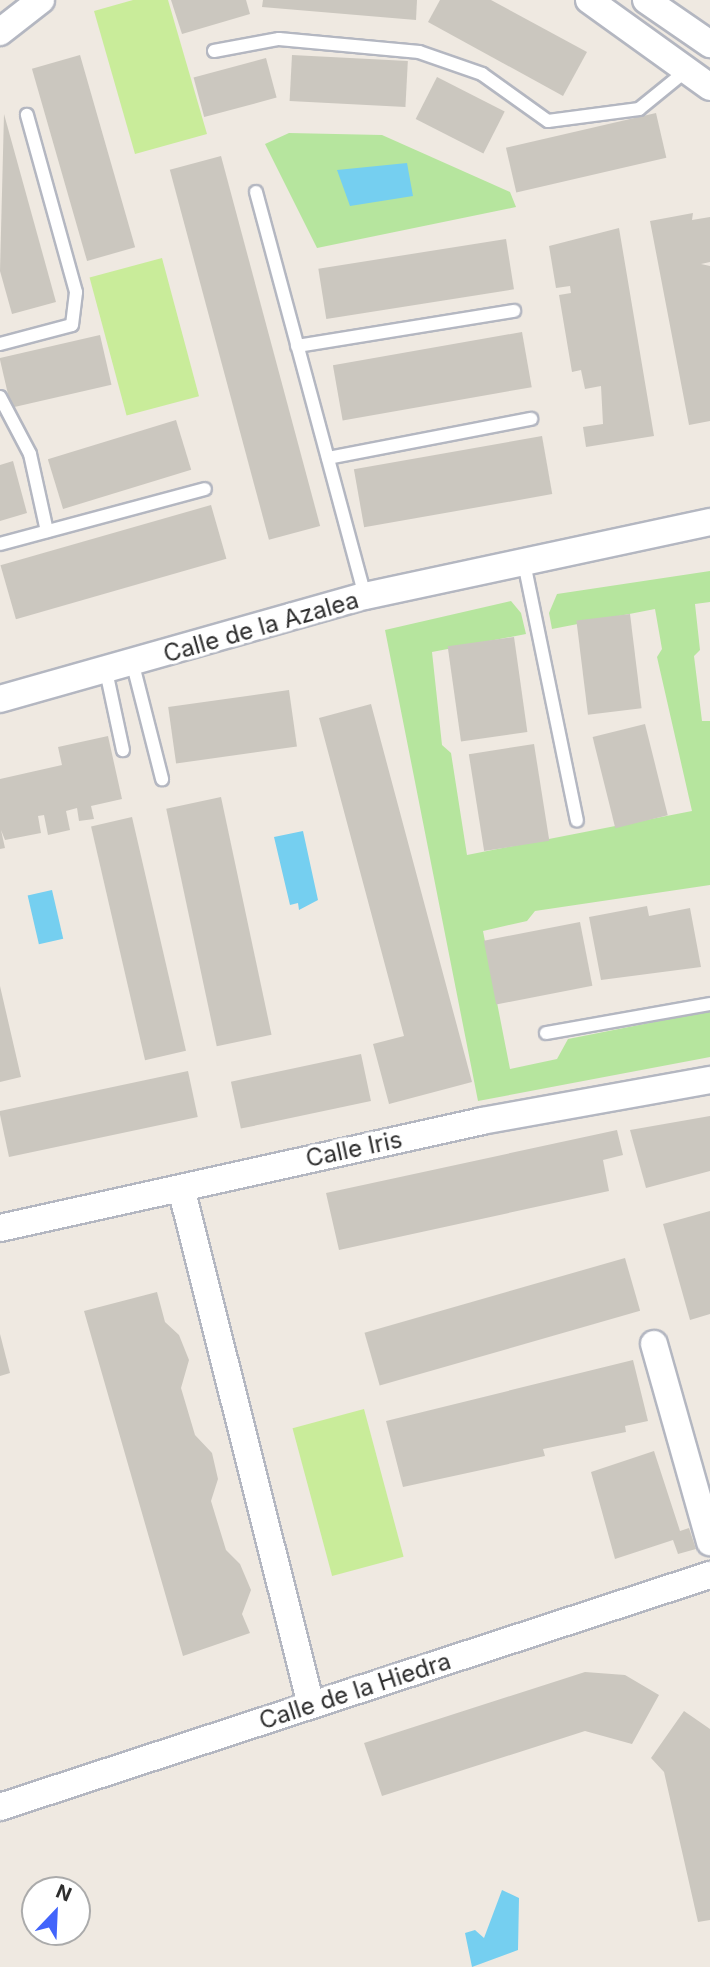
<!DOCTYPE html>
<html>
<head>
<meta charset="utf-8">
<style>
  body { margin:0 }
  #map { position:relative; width:710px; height:1967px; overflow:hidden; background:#efe9e1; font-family:Inter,sans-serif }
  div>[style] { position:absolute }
  .green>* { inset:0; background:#b6e59e }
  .pitch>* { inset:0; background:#c9ec9a; transform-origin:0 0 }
  .water>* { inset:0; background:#75cff0; transform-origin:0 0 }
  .building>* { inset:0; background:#cbc7bf; transform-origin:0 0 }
  .roads { filter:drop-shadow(2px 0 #b4b7c1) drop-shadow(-2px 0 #b4b7c1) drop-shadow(0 2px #b4b7c1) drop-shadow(0 -2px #b4b7c1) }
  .lane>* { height:12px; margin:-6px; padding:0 6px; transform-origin:6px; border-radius:6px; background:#fff }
  .street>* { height:26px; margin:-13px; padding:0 13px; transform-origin:13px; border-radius:13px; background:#fff }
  span { translate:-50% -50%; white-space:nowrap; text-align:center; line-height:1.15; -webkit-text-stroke:7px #fff; paint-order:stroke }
  .street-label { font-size:24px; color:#2e2e2e }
  .north { position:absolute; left:21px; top:1876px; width:70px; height:70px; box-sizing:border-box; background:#fff; border:2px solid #ababab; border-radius:50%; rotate:23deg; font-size:19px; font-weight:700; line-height:28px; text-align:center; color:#2e2e2e }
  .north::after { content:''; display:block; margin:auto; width:24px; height:32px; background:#4264fb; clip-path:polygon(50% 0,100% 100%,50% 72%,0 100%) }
</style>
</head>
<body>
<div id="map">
  <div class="green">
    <div style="clip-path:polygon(289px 133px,382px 135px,510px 192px,516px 207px,317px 248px,265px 144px)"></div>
    <div style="clip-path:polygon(710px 571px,710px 602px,695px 604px,700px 650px,694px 656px,702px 721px,710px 721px,710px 885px,535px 911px,527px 921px,483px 931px,510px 1069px,557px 1059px,568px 1039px,710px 1011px,710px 1057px,478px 1101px,385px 630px,511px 601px,521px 613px,526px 634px,432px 652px,442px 745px,451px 753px,467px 855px,692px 811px,657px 657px,662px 649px,655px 609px,552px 629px,549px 613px,557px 594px)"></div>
  </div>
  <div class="pitch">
    <div style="clip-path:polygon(133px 0,168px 0,207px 134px,135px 154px,94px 11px)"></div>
    <div style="left:162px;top:258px;width:143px;height:75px;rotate:75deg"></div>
    <div style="left:364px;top:1409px;width:153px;height:74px;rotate:75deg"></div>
  </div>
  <div class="water">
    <div style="clip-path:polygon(407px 163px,413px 196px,350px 206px,337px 170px)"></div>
    <div style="clip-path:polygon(303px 831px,318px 900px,299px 910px,298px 903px,290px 905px,274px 837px)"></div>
    <div style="left:52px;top:890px;width:50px;height:25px;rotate:77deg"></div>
    <div style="clip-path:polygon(502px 1890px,519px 1898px,518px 1950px,472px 1967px,465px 1933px,475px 1930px,484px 1938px)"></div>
  </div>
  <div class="building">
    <div style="clip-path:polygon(171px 0,246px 0,250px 14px,182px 34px)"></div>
    <div style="clip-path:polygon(263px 0,417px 0,416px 20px,262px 7px)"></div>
    <div style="clip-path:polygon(440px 0,491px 0,587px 52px,563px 96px,428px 22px)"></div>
    <div style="left:80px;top:55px;width:200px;height:50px;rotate:74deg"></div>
    <div style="left:292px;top:55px;width:116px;height:46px;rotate:3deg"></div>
    <div style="left:266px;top:58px;width:41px;height:75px;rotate:75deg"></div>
    <div style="left:437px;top:77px;width:76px;height:47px;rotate:27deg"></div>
    <div style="left:656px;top:113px;width:46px;height:154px;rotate:77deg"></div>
    <div style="clip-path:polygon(4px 114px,56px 302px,12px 314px,0 271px)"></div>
    <div style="left:221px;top:156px;width:383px;height:53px;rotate:75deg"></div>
    <div style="clip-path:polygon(693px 213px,692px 220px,710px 217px,710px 262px,701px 264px,710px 266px,710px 421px,689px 425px,650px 221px)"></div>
    <div style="clip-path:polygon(619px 228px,654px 436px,586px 447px,583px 427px,603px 424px,601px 386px,585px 389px,581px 370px,572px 372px,559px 295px,571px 293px,570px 286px,556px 288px,549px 246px)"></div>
    <div style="left:506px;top:239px;width:51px;height:190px;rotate:81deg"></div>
    <div style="left:522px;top:332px;width:56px;height:192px;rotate:80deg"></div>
    <div style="left:100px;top:335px;width:51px;height:103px;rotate:77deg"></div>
    <div style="left:176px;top:420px;width:52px;height:134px;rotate:73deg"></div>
    <div style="left:542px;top:436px;width:59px;height:191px;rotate:80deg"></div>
    <div style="clip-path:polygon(13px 461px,27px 513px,0 521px,0 465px)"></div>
    <div style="left:211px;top:505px;width:56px;height:219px;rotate:74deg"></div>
    <div style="left:630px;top:614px;width:95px;height:54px;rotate:83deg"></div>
    <div style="left:514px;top:637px;width:96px;height:67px;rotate:82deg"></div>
    <div style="left:289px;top:690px;width:57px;height:122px;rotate:82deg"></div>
    <div style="clip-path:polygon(371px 704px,472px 1082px,389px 1104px,373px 1044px,404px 1036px,319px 718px)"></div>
    <div style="left:645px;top:724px;width:94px;height:54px;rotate:76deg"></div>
    <div style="clip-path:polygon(108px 736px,122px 799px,91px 806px,94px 819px,79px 821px,77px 808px,66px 811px,70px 830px,48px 835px,44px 815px,38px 816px,41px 833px,5px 840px,1px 830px,5px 848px,0 849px,0 779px,62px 765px,58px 747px)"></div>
    <div style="left:534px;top:744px;width:98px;height:66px;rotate:81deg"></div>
    <div style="left:221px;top:797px;width:243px;height:56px;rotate:78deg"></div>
    <div style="left:132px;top:817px;width:240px;height:42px;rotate:77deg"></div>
    <div style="clip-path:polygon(647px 906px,649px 916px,690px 908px,701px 967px,601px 980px,589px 917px)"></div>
    <div style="left:580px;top:922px;width:65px;height:98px;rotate:79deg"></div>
    <div style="clip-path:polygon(0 986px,21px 1077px,0 1082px)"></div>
    <div style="left:361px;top:1054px;width:48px;height:133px;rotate:78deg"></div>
    <div style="left:188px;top:1071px;width:47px;height:193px;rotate:78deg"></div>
    <div style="clip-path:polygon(710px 1116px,710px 1171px,646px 1188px,630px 1130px)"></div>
    <div style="clip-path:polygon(617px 1130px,623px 1155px,603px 1160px,609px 1191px,339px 1250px,326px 1193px)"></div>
    <div style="clip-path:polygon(710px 1211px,710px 1314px,690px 1320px,663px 1224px)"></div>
    <div style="left:625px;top:1258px;width:55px;height:271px;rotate:74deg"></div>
    <div style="clip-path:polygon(157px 1292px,165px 1322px,179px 1335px,189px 1360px,181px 1388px,195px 1435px,212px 1453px,218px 1479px,211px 1501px,226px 1550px,240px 1564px,251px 1590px,242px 1614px,250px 1633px,183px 1656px,84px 1311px)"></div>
    <div style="clip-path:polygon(0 1334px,10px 1373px,0 1376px)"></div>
    <div style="clip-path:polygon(633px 1360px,648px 1421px,625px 1426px,626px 1432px,543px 1449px,545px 1456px,403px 1487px,386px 1421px)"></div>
    <div style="clip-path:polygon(654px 1451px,680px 1531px,689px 1528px,696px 1549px,678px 1554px,673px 1540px,615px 1559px,591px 1472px)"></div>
    <div style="clip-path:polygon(585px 1672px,625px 1675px,659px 1695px,632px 1744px,585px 1731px,382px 1796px,364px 1743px)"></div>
    <div style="clip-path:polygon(684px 1711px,710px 1729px,710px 1920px,698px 1922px,664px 1772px,651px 1758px)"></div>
  </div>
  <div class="roads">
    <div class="lane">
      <div style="left:214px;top:51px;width:66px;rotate:-10.5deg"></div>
      <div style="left:279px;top:39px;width:141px;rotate:5.3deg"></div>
      <div style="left:419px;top:52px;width:67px;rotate:19.2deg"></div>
      <div style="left:482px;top:74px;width:81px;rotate:35.5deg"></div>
      <div style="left:548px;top:121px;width:92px;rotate:-7.5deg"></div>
      <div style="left:639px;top:109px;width:62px;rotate:-39.1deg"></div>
      <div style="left:256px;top:192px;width:418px;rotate:74.9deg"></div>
      <div style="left:0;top:344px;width:74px;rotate:-14.8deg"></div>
      <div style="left:72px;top:325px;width:33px;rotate:-83deg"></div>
      <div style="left:76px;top:292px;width:184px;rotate:-105.5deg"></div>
      <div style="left:297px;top:346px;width:220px;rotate:-9.2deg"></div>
      <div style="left:0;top:397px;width:64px;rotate:62.2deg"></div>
      <div style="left:30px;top:454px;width:79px;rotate:77.6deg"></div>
      <div style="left:328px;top:458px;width:207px;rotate:-10.9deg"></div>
      <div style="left:0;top:544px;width:212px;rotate:-15deg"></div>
      <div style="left:523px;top:558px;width:268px;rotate:78.4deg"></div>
      <div style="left:133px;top:665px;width:118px;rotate:75.7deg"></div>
      <div style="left:106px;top:671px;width:81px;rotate:77.9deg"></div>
      <div style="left:546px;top:1033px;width:167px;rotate:-10deg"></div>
    </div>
    <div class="street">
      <div style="left:589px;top:0;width:149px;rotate:35.7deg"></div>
      <div style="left:646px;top:0;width:78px;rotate:34.5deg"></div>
      <div style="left:0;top:32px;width:52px;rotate:-38deg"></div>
      <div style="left:0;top:699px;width:379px;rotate:-15.8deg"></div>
      <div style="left:365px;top:596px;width:353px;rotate:-12.1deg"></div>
      <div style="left:181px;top:1188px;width:533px;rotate:75.89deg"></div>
      <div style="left:0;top:1228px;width:494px;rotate:-12.5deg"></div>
      <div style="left:482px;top:1121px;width:232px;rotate:-10.2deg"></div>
      <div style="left:654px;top:1344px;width:206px;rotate:74.2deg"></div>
      <div style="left:0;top:1807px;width:747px;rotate:-18.1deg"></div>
    </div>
  </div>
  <div class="street-label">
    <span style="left:261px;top:627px;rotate:-16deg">Calle de la Azalea</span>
    <span style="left:354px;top:1149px;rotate:-12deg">Calle Iris</span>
    <span style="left:355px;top:1691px;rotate:-18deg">Calle de la Hiedra</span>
  </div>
  <div class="north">N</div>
</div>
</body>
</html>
